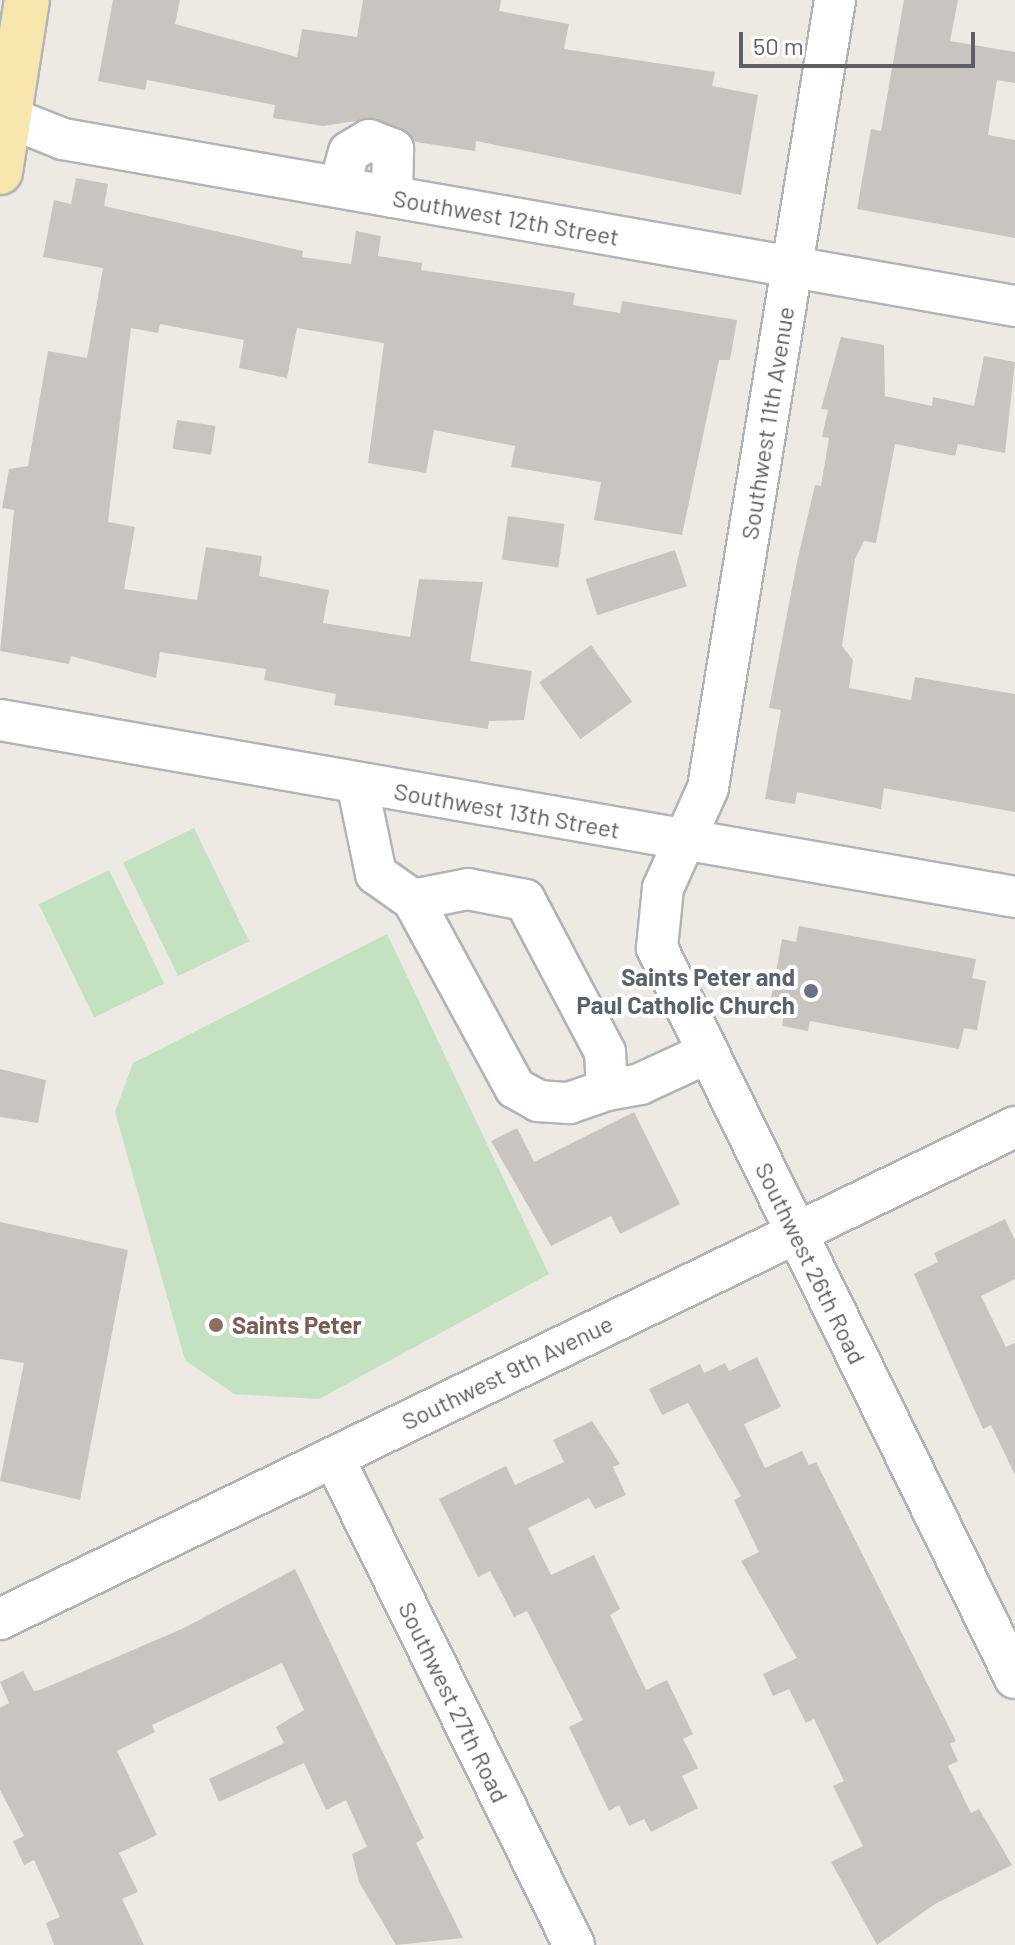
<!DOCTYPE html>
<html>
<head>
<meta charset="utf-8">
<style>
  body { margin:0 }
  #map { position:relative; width:1015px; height:1945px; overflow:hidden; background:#edeae4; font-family:Barlow,sans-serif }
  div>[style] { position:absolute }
  .green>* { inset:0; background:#c4e2c2; transform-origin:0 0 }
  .building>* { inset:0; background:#c8c5c0; transform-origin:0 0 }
  .roads { filter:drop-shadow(2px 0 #b1b4b7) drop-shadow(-2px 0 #b1b4b7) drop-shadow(0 2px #b1b4b7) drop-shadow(0 -2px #b1b4b7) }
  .minor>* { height:40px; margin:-20px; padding:0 20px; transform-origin:20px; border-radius:20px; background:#fff }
  .major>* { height:44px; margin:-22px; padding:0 22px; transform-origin:22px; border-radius:22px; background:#f7e6ae }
  .dots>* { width:22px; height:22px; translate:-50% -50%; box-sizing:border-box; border:4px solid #fff; border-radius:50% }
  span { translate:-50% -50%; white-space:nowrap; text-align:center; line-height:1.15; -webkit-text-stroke:8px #fff; paint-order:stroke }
  .street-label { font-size:24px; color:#5c5f63 }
  .worship-label { font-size:24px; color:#5b616d; font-weight:700 }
  .right { translate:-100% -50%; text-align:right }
  .education-label { font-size:24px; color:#785e54; font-weight:700 }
  .left { translate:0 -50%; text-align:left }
  .scale { position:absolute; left:739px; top:32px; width:236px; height:36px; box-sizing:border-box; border:4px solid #5c5f63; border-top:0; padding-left:10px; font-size:24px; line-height:28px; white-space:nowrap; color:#5c5f63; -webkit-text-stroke:6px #fff; paint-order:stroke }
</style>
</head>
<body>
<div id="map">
  <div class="green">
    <div style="left:194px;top:828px;width:126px;height:79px;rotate:64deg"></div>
    <div style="left:109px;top:870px;width:126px;height:78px;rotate:64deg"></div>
    <div style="clip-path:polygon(387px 934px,549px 1274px,319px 1399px,234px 1394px,185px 1360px,115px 1112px,133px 1063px)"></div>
  </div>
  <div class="building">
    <div style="clip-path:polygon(113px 0,180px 0,175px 24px,297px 57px,302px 29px,357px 37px,363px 0,501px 0,499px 11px,569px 24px,564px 49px,715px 72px,712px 86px,758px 95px,741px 195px,476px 141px,475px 151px,416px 142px,376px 118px,323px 126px,273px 118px,275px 105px,147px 80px,145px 90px,98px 81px)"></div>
    <div style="clip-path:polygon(904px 0,958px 0,950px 41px,1015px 52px,1015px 83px,997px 80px,988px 135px,1015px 140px,1015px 238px,857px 209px,871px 129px,881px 131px)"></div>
    <div style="clip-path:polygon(76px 178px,108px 184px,104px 206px,303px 251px,302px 257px,351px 264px,356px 231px,381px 236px,378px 256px,422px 263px,421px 270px,575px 293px,573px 305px,620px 313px,622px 301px,737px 320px,730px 360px,719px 360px,682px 535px,594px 520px,601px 482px,511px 467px,515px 446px,434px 430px,426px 473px,368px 463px,384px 343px,297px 328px,287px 378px,239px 368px,244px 340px,160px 324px,158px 333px,131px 328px,108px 522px,135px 527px,124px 589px,197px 600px,206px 547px,262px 556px,259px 576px,329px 590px,323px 623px,410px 637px,419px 579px,483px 582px,470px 661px,532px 671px,524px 720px,489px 721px,488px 729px,334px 705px,336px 694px,264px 680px,266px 669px,160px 652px,156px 678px,71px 656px,69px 664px,0 651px,14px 510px,2px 508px,9px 469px,28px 466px,48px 351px,87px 358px,103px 268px,43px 257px,54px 200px,71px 204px)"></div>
    <div style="clip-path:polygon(841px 337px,884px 345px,885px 396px,932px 406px,933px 397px,974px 406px,984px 356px,1015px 362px,1005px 453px,958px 444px,955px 456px,895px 444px,876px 543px,864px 541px,855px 559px,842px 646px,853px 660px,849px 688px,911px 700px,915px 677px,1015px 694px,1015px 812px,884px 788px,881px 809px,797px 792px,795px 804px,765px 799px,781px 710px,769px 708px,797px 562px,815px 485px,821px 486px,829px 438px,822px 437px,828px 410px,821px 409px)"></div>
    <div style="left:177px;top:420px;width:39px;height:29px;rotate:9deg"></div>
    <div style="left:508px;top:516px;width:57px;height:44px;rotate:8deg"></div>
    <div style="left:675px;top:550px;width:38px;height:94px;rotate:72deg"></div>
    <div style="left:591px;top:645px;width:70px;height:64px;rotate:54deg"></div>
    <div style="clip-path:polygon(799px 926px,976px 959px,972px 978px,986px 981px,977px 1030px,964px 1028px,959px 1049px,810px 1021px,808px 1031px,782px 1026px,786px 1002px,771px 999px,782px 939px,796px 942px)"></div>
    <div style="clip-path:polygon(0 1069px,46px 1080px,38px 1123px,0 1117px)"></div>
    <div style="clip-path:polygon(634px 1112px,680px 1204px,620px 1234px,611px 1216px,551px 1246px,491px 1141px,517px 1128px,534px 1162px)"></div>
    <div style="clip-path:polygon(1005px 1219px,1015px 1240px,1015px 1279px,981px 1296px,1006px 1347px,1015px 1343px,1015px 1475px,991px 1425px,983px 1429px,914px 1274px,938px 1262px,934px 1253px)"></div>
    <div style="clip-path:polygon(0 1222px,128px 1250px,80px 1500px,0 1481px,24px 1363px,0 1359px)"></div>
    <div style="clip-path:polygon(757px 1357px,781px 1407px,744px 1424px,765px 1468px,802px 1451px,809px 1465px,816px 1462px,956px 1741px,950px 1744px,958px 1761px,948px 1766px,971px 1813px,979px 1809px,1012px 1865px,935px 1904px,877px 1945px,831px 1862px,863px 1846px,833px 1786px,844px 1781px,814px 1719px,806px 1723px,789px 1689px,773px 1696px,763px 1674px,797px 1658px,741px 1561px,759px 1552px,734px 1500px,741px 1496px,688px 1403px,662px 1415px,649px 1389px,700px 1364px,704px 1373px,725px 1363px,729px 1371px)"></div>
    <div style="clip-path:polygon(592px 1421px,620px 1464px,613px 1467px,626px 1495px,595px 1509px,589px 1498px,528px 1528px,551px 1575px,594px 1555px,620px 1609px,610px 1615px,646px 1690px,667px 1680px,693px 1734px,683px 1739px,698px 1768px,682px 1776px,698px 1808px,651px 1832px,644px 1819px,629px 1826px,619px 1805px,609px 1811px,569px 1727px,583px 1720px,527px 1611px,514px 1617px,490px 1571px,478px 1577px,439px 1499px,506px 1466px,515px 1485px,564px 1462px,553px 1440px)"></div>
    <div style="clip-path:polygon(295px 1569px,424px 1838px,416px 1843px,463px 1938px,396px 1945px,359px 1882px,352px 1854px,367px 1847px,346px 1800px,326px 1810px,304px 1763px,219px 1802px,209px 1779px,284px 1743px,276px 1727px,304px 1710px,282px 1663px,152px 1725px,155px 1732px,117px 1751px,157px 1835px,119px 1853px,138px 1892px,122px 1899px,144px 1945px,54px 1945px,46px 1923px,60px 1917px,34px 1860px,24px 1865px,13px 1841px,24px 1836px,0 1790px,0 1708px,9px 1703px,0 1682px,23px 1671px,34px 1691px,40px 1690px,184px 1628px)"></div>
  </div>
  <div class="roads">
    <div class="minor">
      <div style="left:835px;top:0;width:798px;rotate:99.16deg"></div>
      <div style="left:708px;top:788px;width:110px;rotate:114.2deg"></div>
      <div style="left:663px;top:888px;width:60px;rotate:95.7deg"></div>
      <div style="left:657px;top:948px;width:813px;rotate:63.88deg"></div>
      <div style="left:0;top:114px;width:68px;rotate:21.6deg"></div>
      <div style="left:63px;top:139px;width:967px;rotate:9.95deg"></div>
      <div style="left:339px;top:187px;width:36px;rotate:-74deg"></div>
      <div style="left:349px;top:152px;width:23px;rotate:-31deg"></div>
      <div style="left:369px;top:140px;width:26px;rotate:21deg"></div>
      <div style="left:393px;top:149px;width:48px;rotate:91.2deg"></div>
      <div style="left:0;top:720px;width:1030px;rotate:9.89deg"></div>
      <div style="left:357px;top:783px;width:93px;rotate:78.2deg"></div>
      <div style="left:376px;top:874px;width:45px;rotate:35.1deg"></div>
      <div style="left:413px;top:900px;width:214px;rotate:61.5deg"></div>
      <div style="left:515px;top:1088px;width:26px;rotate:29deg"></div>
      <div style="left:538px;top:1101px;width:31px;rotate:4deg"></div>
      <div style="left:569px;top:1103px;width:40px;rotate:-18.9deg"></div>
      <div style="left:607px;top:1090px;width:38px;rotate:-93deg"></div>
      <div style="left:605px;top:1052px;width:172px;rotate:-117.8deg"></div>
      <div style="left:525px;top:900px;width:58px;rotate:-169.1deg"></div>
      <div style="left:468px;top:889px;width:56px;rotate:168.7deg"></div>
      <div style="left:607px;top:1090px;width:34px;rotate:-10deg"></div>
      <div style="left:640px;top:1084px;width:72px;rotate:-24.8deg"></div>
      <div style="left:334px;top:1458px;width:543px;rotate:63.77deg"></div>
      <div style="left:0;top:1619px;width:1128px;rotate:-25.86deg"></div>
    </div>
    <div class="major">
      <div style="left:0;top:172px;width:174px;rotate:-81.1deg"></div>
    </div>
  </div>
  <div class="dots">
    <div style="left:811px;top:991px;background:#6b7280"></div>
    <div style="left:216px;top:1325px;background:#8d6e63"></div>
  </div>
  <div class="street-label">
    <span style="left:506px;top:217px;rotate:10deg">Southwest 12th Street</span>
    <span style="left:767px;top:423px;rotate:-81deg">Southwest 11th Avenue</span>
    <span style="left:507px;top:810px;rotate:10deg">Southwest 13th Street</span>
    <span style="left:811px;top:1263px;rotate:64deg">Southwest 26th Road</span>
    <span style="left:507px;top:1372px;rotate:-26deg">Southwest 9th Avenue</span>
    <span style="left:454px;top:1702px;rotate:64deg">Southwest 27th Road</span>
  </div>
  <div class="worship-label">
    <span class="right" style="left:795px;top:991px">Saints Peter and<br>Paul Catholic Church</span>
  </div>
  <div class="education-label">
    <span class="left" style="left:232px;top:1325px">Saints Peter</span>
  </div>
  <div class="scale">50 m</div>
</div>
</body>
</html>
